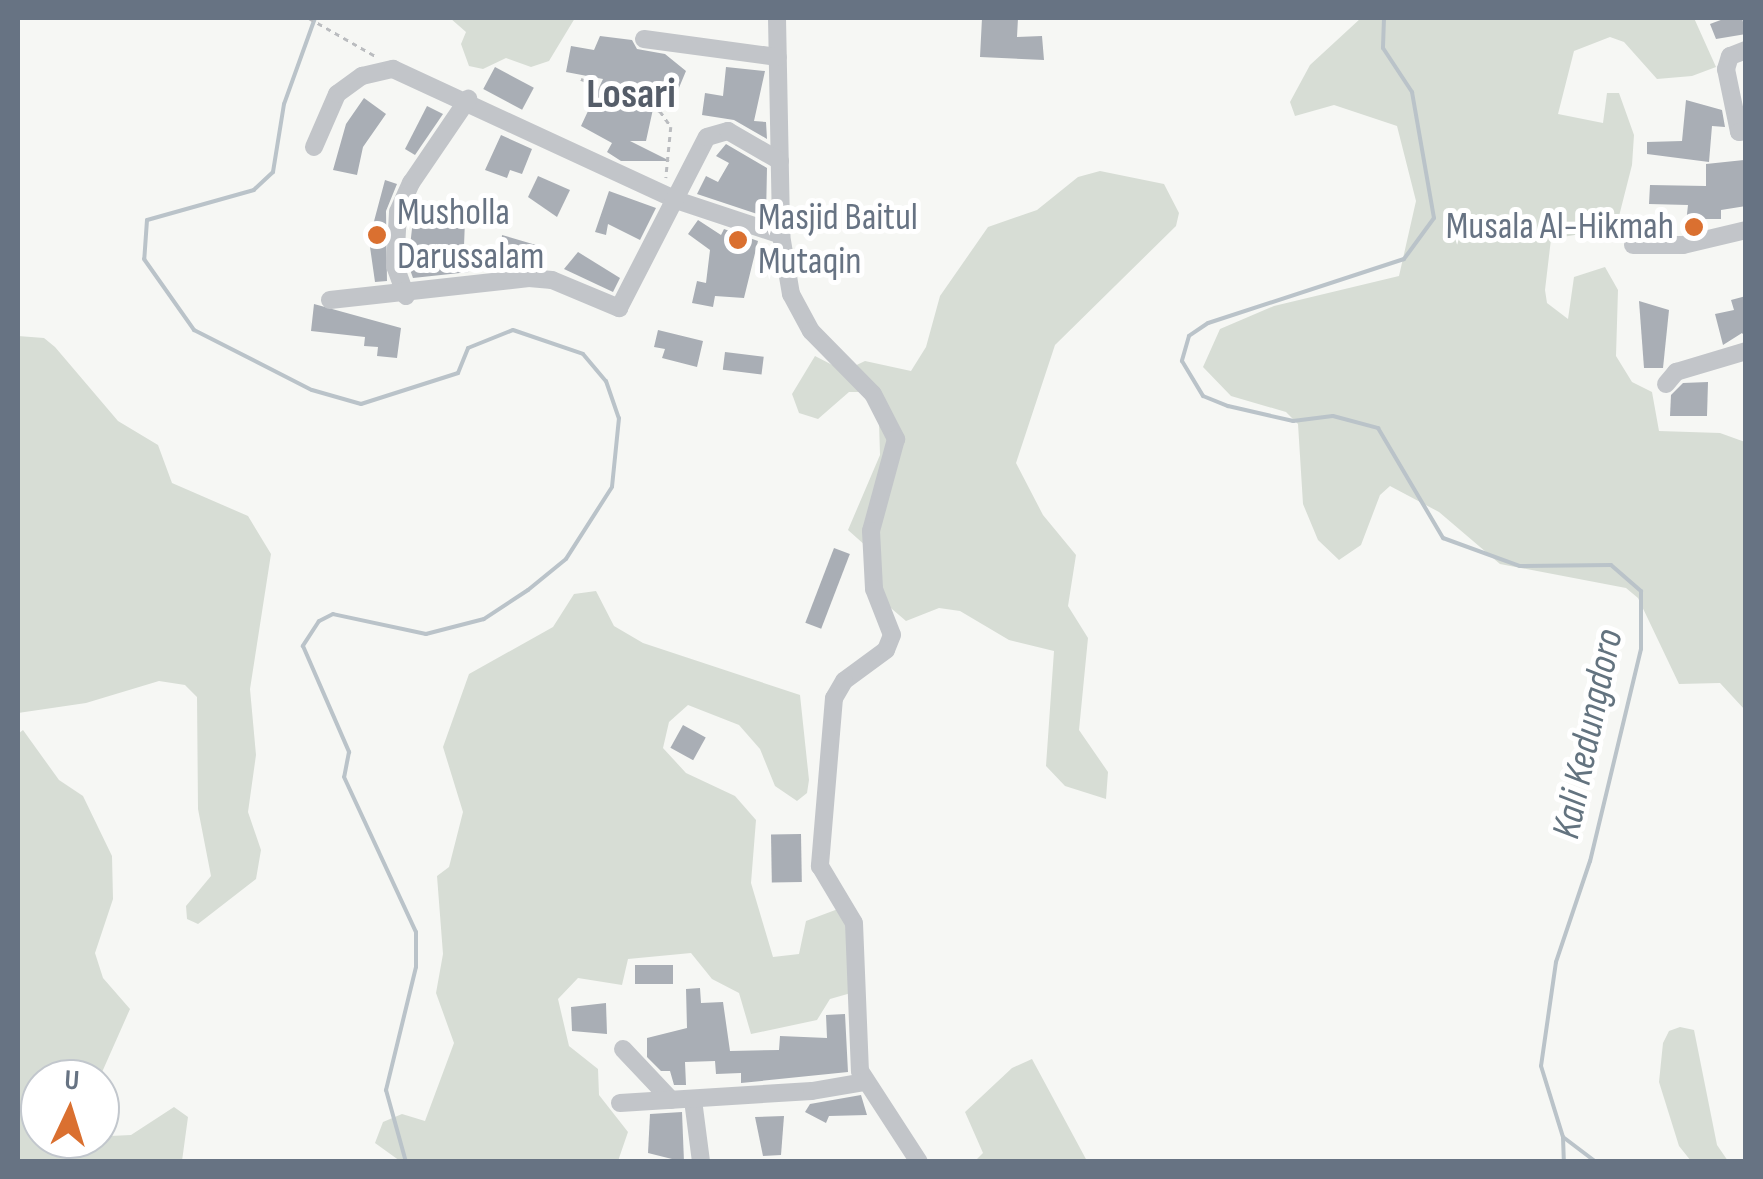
<!DOCTYPE html>
<html>
<head>
<meta charset="utf-8">
<style>
  body { margin:0 }
  #map { position:relative; width:1763px; height:1179px; overflow:hidden; background:#f6f7f4; font-family:"Sofia Sans Condensed",sans-serif }
  div>[style] { position:absolute }
  .green>* { inset:0; background:#d7ddd5 }
  .stream>* { height:4px; margin:-2px; padding:0 2px; transform-origin:2px; border-radius:2px; background:#bac3c9 }
  .building>* { inset:0; background:#a9aeb5; transform-origin:0 0 }
  .path>* { height:2.5px; margin-top:-1.25px; transform-origin:0; background:repeating-linear-gradient(90deg,#babcbf 0 5px,transparent 0 10px) }
  .minor>* { height:18px; margin:-9px; padding:0 9px; transform-origin:9px; border-radius:9px; background:#c2c5c9 }
  .dots>* { width:28px; height:28px; translate:-50% -50%; box-sizing:border-box; border:5px solid #fff; border-radius:50% }
  span { translate:-50% -50%; white-space:nowrap; text-align:center; line-height:1.15; -webkit-text-stroke:10px #fff; paint-order:stroke }
  .poi-label { font-size:38px; color:#677383 }
  .left { translate:0 -50%; text-align:left }
  .right { translate:-100% -50%; text-align:right }
  .water-label { font-size:40px; color:#63737f; font-style:italic }
  .quarter-label { font-size:42px; color:#555d69; font-weight:700 }
  .frame { position:absolute; inset:0; border:20px solid #677383; pointer-events:none }
  .north { position:absolute; left:20px; top:1059px; width:100px; height:100px; box-sizing:border-box; background:#fff; border:2px solid #c2c7cd; border-radius:50%; rotate:4deg; font-size:28px; font-weight:700; line-height:40px; text-align:center; color:#677383 }
  .north::after { content:''; display:block; margin:auto; width:35px; height:45px; background:#da7030; clip-path:polygon(50% 0,100% 100%,50% 72%,0 100%) }
</style>
</head>
<body>
<div id="map">
  <div class="green">
    <div style="clip-path:polygon(450px 18px,575px 18px,549px 61px,531px 67px,506px 58px,483px 69px,469px 66px,461px 44px,466px 32px)"></div>
    <div style="clip-path:polygon(1361px 18px,1694px 18px,1716px 67px,1692px 76px,1657px 79px,1624px 42px,1610px 37px,1574px 51px,1558px 114px,1603px 123px,1607px 93px,1619px 93px,1634px 135px,1632px 165px,1616px 228px,1551px 239px,1545px 290px,1547px 303px,1568px 319px,1574px 277px,1605px 267px,1618px 290px,1616px 356px,1632px 382px,1652px 392px,1659px 431px,1720px 433px,1745px 442px,1745px 710px,1720px 683px,1679px 684px,1638px 598px,1626px 588px,1500px 564px,1439px 512px,1390px 486px,1380px 495px,1361px 545px,1339px 560px,1318px 540px,1303px 504px,1298px 424px,1286px 412px,1231px 396px,1203px 367px,1220px 329px,1274px 306px,1399px 276px,1416px 201px,1397px 126px,1334px 105px,1295px 116px,1290px 102px,1310px 65px)"></div>
    <div style="clip-path:polygon(1100px 171px,1164px 184px,1179px 213px,1176px 226px,1055px 345px,1016px 463px,1043px 515px,1076px 555px,1068px 606px,1088px 638px,1079px 730px,1108px 772px,1106px 799px,1065px 786px,1046px 766px,1054px 651px,1009px 640px,960px 611px,939px 608px,906px 621px,885px 603px,876px 555px,848px 530px,880px 455px,879px 422px,863px 392px,849px 392px,818px 419px,799px 413px,792px 394px,815px 356px,844px 371px,865px 361px,911px 371px,926px 347px,940px 296px,988px 227px,1037px 210px,1078px 177px)"></div>
    <div style="clip-path:polygon(18px 336px,44px 338px,55px 347px,118px 421px,158px 445px,172px 483px,248px 516px,271px 554px,250px 689px,256px 755px,248px 812px,261px 850px,256px 879px,198px 924px,187px 919px,186px 906px,211px 876px,198px 809px,197px 697px,185px 685px,159px 681px,86px 703px,18px 713px)"></div>
    <div style="clip-path:polygon(596px 591px,614px 626px,643px 643px,800px 695px,809px 780px,807px 793px,797px 801px,775px 786px,760px 749px,739px 725px,688px 705px,669px 722px,663px 748px,686px 773px,735px 796px,756px 820px,751px 883px,773px 957px,799px 954px,806px 921px,838px 909px,848px 926px,851px 993px,830px 999px,817px 1020px,751px 1034px,739px 993px,712px 979px,691px 953px,628px 959px,622px 985px,578px 978px,558px 999px,569px 1046px,598px 1069px,599px 1095px,628px 1132px,618px 1161px,400px 1161px,375px 1143px,383px 1122px,402px 1114px,425px 1121px,454px 1043px,436px 993px,443px 954px,437px 876px,449px 867px,463px 812px,443px 747px,469px 674px,553px 627px,574px 594px)"></div>
    <div style="clip-path:polygon(23px 730px,59px 780px,83px 796px,112px 856px,113px 899px,95px 953px,103px 978px,130px 1009px,99px 1079px,40px 1079px,40px 1139px,100px 1139px,100px 1115px,110px 1136px,131px 1135px,174px 1107px,188px 1117px,182px 1161px,18px 1161px,18px 734px)"></div>
    <div style="clip-path:polygon(1680px 1027px,1694px 1030px,1717px 1145px,1728px 1161px,1691px 1161px,1679px 1146px,1659px 1082px,1663px 1043px,1669px 1031px)"></div>
    <div style="clip-path:polygon(1032px 1059px,1087px 1161px,975px 1161px,983px 1153px,965px 1112px,1012px 1068px)"></div>
  </div>
  <div class="stream">
    <div style="left:315px;top:18px;width:91px;rotate:109.8deg"></div>
    <div style="left:284px;top:104px;width:69px;rotate:99.2deg"></div>
    <div style="left:273px;top:172px;width:26px;rotate:137deg"></div>
    <div style="left:254px;top:190px;width:111px;rotate:164.3deg"></div>
    <div style="left:147px;top:220px;width:39px;rotate:94deg"></div>
    <div style="left:144px;top:259px;width:87px;rotate:54.8deg"></div>
    <div style="left:194px;top:330px;width:132px;rotate:27deg"></div>
    <div style="left:312px;top:390px;width:51px;rotate:15.9deg"></div>
    <div style="left:361px;top:404px;width:102px;rotate:-17.7deg"></div>
    <div style="left:458px;top:373px;width:27px;rotate:-68deg"></div>
    <div style="left:468px;top:348px;width:48px;rotate:-21.8deg"></div>
    <div style="left:513px;top:330px;width:74px;rotate:18.9deg"></div>
    <div style="left:583px;top:354px;width:35px;rotate:50deg"></div>
    <div style="left:606px;top:381px;width:39px;rotate:71deg"></div>
    <div style="left:619px;top:418px;width:69px;rotate:95.8deg"></div>
    <div style="left:612px;top:487px;width:85px;rotate:122.6deg"></div>
    <div style="left:566px;top:559px;width:49px;rotate:140.8deg"></div>
    <div style="left:528px;top:590px;width:53px;rotate:146.6deg"></div>
    <div style="left:484px;top:619px;width:60px;rotate:165.5deg"></div>
    <div style="left:426px;top:634px;width:95px;rotate:-167.9deg"></div>
    <div style="left:333px;top:614px;width:16px;rotate:153deg"></div>
    <div style="left:319px;top:621px;width:30px;rotate:123deg"></div>
    <div style="left:303px;top:646px;width:116px;rotate:66.5deg"></div>
    <div style="left:349px;top:752px;width:25px;rotate:101deg"></div>
    <div style="left:344px;top:777px;width:171px;rotate:65.1deg"></div>
    <div style="left:416px;top:932px;width:35px;rotate:90deg"></div>
    <div style="left:416px;top:967px;width:127px;rotate:103.7deg"></div>
    <div style="left:386px;top:1090px;width:75px;rotate:74.5deg"></div>
    <div style="left:1384px;top:18px;width:30px;rotate:92deg"></div>
    <div style="left:1383px;top:48px;width:53px;rotate:56.6deg"></div>
    <div style="left:1412px;top:92px;width:128px;rotate:80.1deg"></div>
    <div style="left:1434px;top:218px;width:51px;rotate:126.2deg"></div>
    <div style="left:1404px;top:259px;width:206px;rotate:161.9deg"></div>
    <div style="left:1208px;top:323px;width:23px;rotate:146deg"></div>
    <div style="left:1189px;top:336px;width:26px;rotate:106deg"></div>
    <div style="left:1182px;top:361px;width:41px;rotate:59deg"></div>
    <div style="left:1203px;top:396px;width:27px;rotate:22deg"></div>
    <div style="left:1228px;top:406px;width:67px;rotate:13deg"></div>
    <div style="left:1293px;top:421px;width:40px;rotate:-7.1deg"></div>
    <div style="left:1333px;top:416px;width:47px;rotate:14.9deg"></div>
    <div style="left:1378px;top:428px;width:128px;rotate:59.4deg"></div>
    <div style="left:1443px;top:538px;width:82px;rotate:20deg"></div>
    <div style="left:1520px;top:566px;width:91px;rotate:-0.6deg"></div>
    <div style="left:1611px;top:565px;width:40px;rotate:41deg"></div>
    <div style="left:1641px;top:591px;width:58px;rotate:90deg"></div>
    <div style="left:1641px;top:649px;width:218px;rotate:103.5deg"></div>
    <div style="left:1590px;top:861px;width:107px;rotate:108.6deg"></div>
    <div style="left:1556px;top:962px;width:105px;rotate:98.2deg"></div>
    <div style="left:1541px;top:1066px;width:74px;rotate:72.8deg"></div>
    <div style="left:1563px;top:1137px;width:41px;rotate:37.1deg"></div>
    <div style="left:1563px;top:1137px;width:25px;rotate:88deg"></div>
  </div>
  <div class="building">
    <div style="clip-path:polygon(982px 18px,1018px 18px,1017px 37px,1042px 36px,1044px 60px,980px 57px)"></div>
    <div style="clip-path:polygon(1726px 18px,1742px 18px,1746px 34px,1716px 39px,1710px 24px)"></div>
    <div style="clip-path:polygon(600px 36px,632px 40px,637px 49px,665px 54px,686px 71px,673px 102px,655px 100px,646px 141px,630px 141px,670px 161px,621px 161px,607px 152px,612px 143px,581px 126px,603px 79px,566px 72px,571px 46px,594px 50px)"></div>
    <div style="left:495px;top:67px;width:44px;height:25px;rotate:28deg"></div>
    <div style="clip-path:polygon(726px 67px,765px 71px,754px 121px,766px 122px,767px 139px,734px 120px,702px 115px,705px 93px,723px 96px)"></div>
    <div style="clip-path:polygon(364px 98px,386px 114px,363px 147px,357px 175px,333px 170px,346px 124px)"></div>
    <div style="clip-path:polygon(1686px 100px,1722px 110px,1725px 127px,1712px 126px,1709px 162px,1647px 154px,1647px 142px,1682px 141px)"></div>
    <div style="clip-path:polygon(427px 106px,443px 114px,415px 155px,405px 149px)"></div>
    <div style="clip-path:polygon(501px 135px,532px 149px,522px 174px,510px 170px,507px 178px,485px 170px)"></div>
    <div style="clip-path:polygon(726px 144px,767px 168px,766px 217px,697px 194px,706px 176px,718px 182px,729px 163px,716px 156px)"></div>
    <div style="clip-path:polygon(1744px 160px,1746px 206px,1721px 210px,1721px 219px,1704px 219px,1703px 227px,1685px 232px,1688px 205px,1649px 204px,1650px 185px,1706px 186px,1706px 164px)"></div>
    <div style="clip-path:polygon(538px 176px,570px 190px,557px 217px,528px 197px)"></div>
    <div style="clip-path:polygon(385px 180px,397px 184px,386px 211px,387px 281px,375px 282px,369px 240px)"></div>
    <div style="clip-path:polygon(609px 191px,656px 208px,640px 240px,608px 224px,606px 235px,595px 232px)"></div>
    <div style="clip-path:polygon(414px 211px,465px 220px,464px 246px,501px 249px,502px 235px,536px 245px,535px 266px,470px 265px,469px 272px,413px 278px,408px 264px)"></div>
    <div style="clip-path:polygon(698px 220px,721px 235px,724px 229px,758px 241px,744px 298px,715px 296px,713px 307px,692px 303px,697px 281px,706px 283px,710px 250px,688px 234px)"></div>
    <div style="clip-path:polygon(578px 252px,620px 278px,613px 292px,564px 269px)"></div>
    <div style="clip-path:polygon(1746px 296px,1746px 338px,1742px 333px,1723px 345px,1715px 314px,1734px 310px,1731px 300px)"></div>
    <div style="clip-path:polygon(1639px 301px,1669px 310px,1663px 368px,1644px 368px)"></div>
    <div style="clip-path:polygon(314px 304px,401px 328px,397px 358px,377px 356px,378px 347px,364px 346px,365px 337px,311px 331px)"></div>
    <div style="clip-path:polygon(658px 330px,703px 341px,697px 367px,662px 358px,665px 349px,654px 347px)"></div>
    <div style="left:725px;top:352px;width:39px;height:18px;rotate:7deg"></div>
    <div style="clip-path:polygon(1708px 382px,1707px 416px,1670px 416px,1671px 395px,1683px 383px)"></div>
    <div style="left:834px;top:548px;width:17px;height:80px;rotate:21deg"></div>
    <div style="left:683px;top:725px;width:26px;height:26px;rotate:29deg"></div>
    <div style="left:801px;top:834px;width:48px;height:30px;rotate:89deg"></div>
    <div style="left:673px;top:965px;width:19px;height:38px;rotate:90deg"></div>
    <div style="clip-path:polygon(700px 988px,701px 1003px,723px 1002px,730px 1051px,779px 1050px,780px 1036px,827px 1038px,826px 1015px,845px 1014px,848px 1072px,741px 1083px,741px 1073px,716px 1074px,715px 1061px,685px 1062px,686px 1085px,674px 1085px,670px 1071px,661px 1071px,647px 1057px,647px 1038px,687px 1028px,686px 989px)"></div>
    <div style="clip-path:polygon(606px 1003px,607px 1034px,572px 1031px,571px 1007px)"></div>
    <div style="clip-path:polygon(861px 1095px,867px 1115px,829px 1116px,826px 1123px,805px 1112px,810px 1104px)"></div>
    <div style="clip-path:polygon(682px 1112px,684px 1162px,648px 1153px,650px 1114px)"></div>
    <div style="clip-path:polygon(784px 1116px,781px 1155px,763px 1156px,755px 1117px)"></div>
  </div>
  <div class="path">
    <div style="left:309px;top:18px;width:78px;rotate:29.8deg"></div>
    <div style="left:581px;top:79px;width:85px;rotate:22.1deg"></div>
    <div style="left:660px;top:111px;width:19px;rotate:55deg"></div>
    <div style="left:671px;top:127px;width:51px;rotate:95.6deg"></div>
  </div>
  <div class="minor">
    <div style="left:777px;top:18px;width:217px;rotate:88.9deg"></div>
    <div style="left:781px;top:235px;width:60px;rotate:80.4deg"></div>
    <div style="left:791px;top:294px;width:42px;rotate:61.6deg"></div>
    <div style="left:811px;top:331px;width:88px;rotate:45.5deg"></div>
    <div style="left:873px;top:394px;width:51px;rotate:62.9deg"></div>
    <div style="left:896px;top:439px;width:95px;rotate:105.2deg"></div>
    <div style="left:871px;top:531px;width:58px;rotate:87deg"></div>
    <div style="left:874px;top:589px;width:49px;rotate:68.6deg"></div>
    <div style="left:892px;top:635px;width:16px;rotate:112deg"></div>
    <div style="left:886px;top:650px;width:52px;rotate:143.6deg"></div>
    <div style="left:844px;top:681px;width:20px;rotate:120deg"></div>
    <div style="left:834px;top:698px;width:169px;rotate:94.8deg"></div>
    <div style="left:820px;top:866px;width:66px;rotate:59.2deg"></div>
    <div style="left:854px;top:923px;width:148px;rotate:87.7deg"></div>
    <div style="left:860px;top:1071px;width:108px;rotate:57deg"></div>
    <div style="left:644px;top:39px;width:135px;rotate:7.7deg"></div>
    <div style="left:1746px;top:50px;width:17px;rotate:159deg"></div>
    <div style="left:1730px;top:56px;width:14px;rotate:107deg"></div>
    <div style="left:1726px;top:69px;width:64px;rotate:78.3deg"></div>
    <div style="left:1739px;top:132px;width:7px;rotate:-8deg"></div>
    <div style="left:314px;top:147px;width:58px;rotate:-66.5deg"></div>
    <div style="left:337px;top:94px;width:31px;rotate:-36deg"></div>
    <div style="left:362px;top:76px;width:32px;rotate:-13deg"></div>
    <div style="left:393px;top:69px;width:312px;rotate:24.8deg"></div>
    <div style="left:676px;top:200px;width:111px;rotate:18.4deg"></div>
    <div style="left:1633px;top:245px;width:50px"></div>
    <div style="left:1683px;top:245px;width:65px;rotate:-13.4deg"></div>
    <div style="left:406px;top:296px;width:32px;rotate:-110deg"></div>
    <div style="left:395px;top:266px;width:54px;rotate:-86.8deg"></div>
    <div style="left:398px;top:212px;width:32px;rotate:-66deg"></div>
    <div style="left:411px;top:183px;width:102px;rotate:-55.8deg"></div>
    <div style="left:330px;top:300px;width:200px;rotate:-6.3deg"></div>
    <div style="left:529px;top:278px;width:23px;rotate:5deg"></div>
    <div style="left:552px;top:280px;width:73px;rotate:22.7deg"></div>
    <div style="left:619px;top:308px;width:192px;rotate:-62.8deg"></div>
    <div style="left:707px;top:137px;width:22px;rotate:-16deg"></div>
    <div style="left:728px;top:131px;width:60px;rotate:30deg"></div>
    <div style="left:1666px;top:384px;width:16px;rotate:-50deg"></div>
    <div style="left:1676px;top:372px;width:73px;rotate:-16.7deg"></div>
    <div style="left:623px;top:1049px;width:70px;rotate:46.7deg"></div>
    <div style="left:693px;top:1100px;width:63px;rotate:82.6deg"></div>
    <div style="left:620px;top:1103px;width:192px;rotate:-3.6deg"></div>
    <div style="left:812px;top:1091px;width:54px;rotate:-9.6deg"></div>
  </div>
  <div class="dots">
    <div style="left:1694px;top:227px;background:#da7030"></div>
    <div style="left:377px;top:235px;background:#da7030"></div>
    <div style="left:738px;top:240px;background:#da7030"></div>
  </div>
  <div class="poi-label">
    <span class="left" style="left:397px;top:235px">Musholla<br>Darussalam</span>
    <span class="left" style="left:758px;top:240px">Masjid Baitul<br>Mutaqin</span>
    <span class="right" style="left:1674px;top:227px">Musala Al-Hikmah</span>
  </div>
  <div class="water-label">
    <span style="left:1588px;top:734px;rotate:-78deg">Kali Kedungdoro</span>
  </div>
  <div class="quarter-label">
    <span style="left:631px;top:95px">Losari</span>
  </div>
  <div class="frame"></div>
  <div class="north">U</div>
</div>
</body>
</html>
